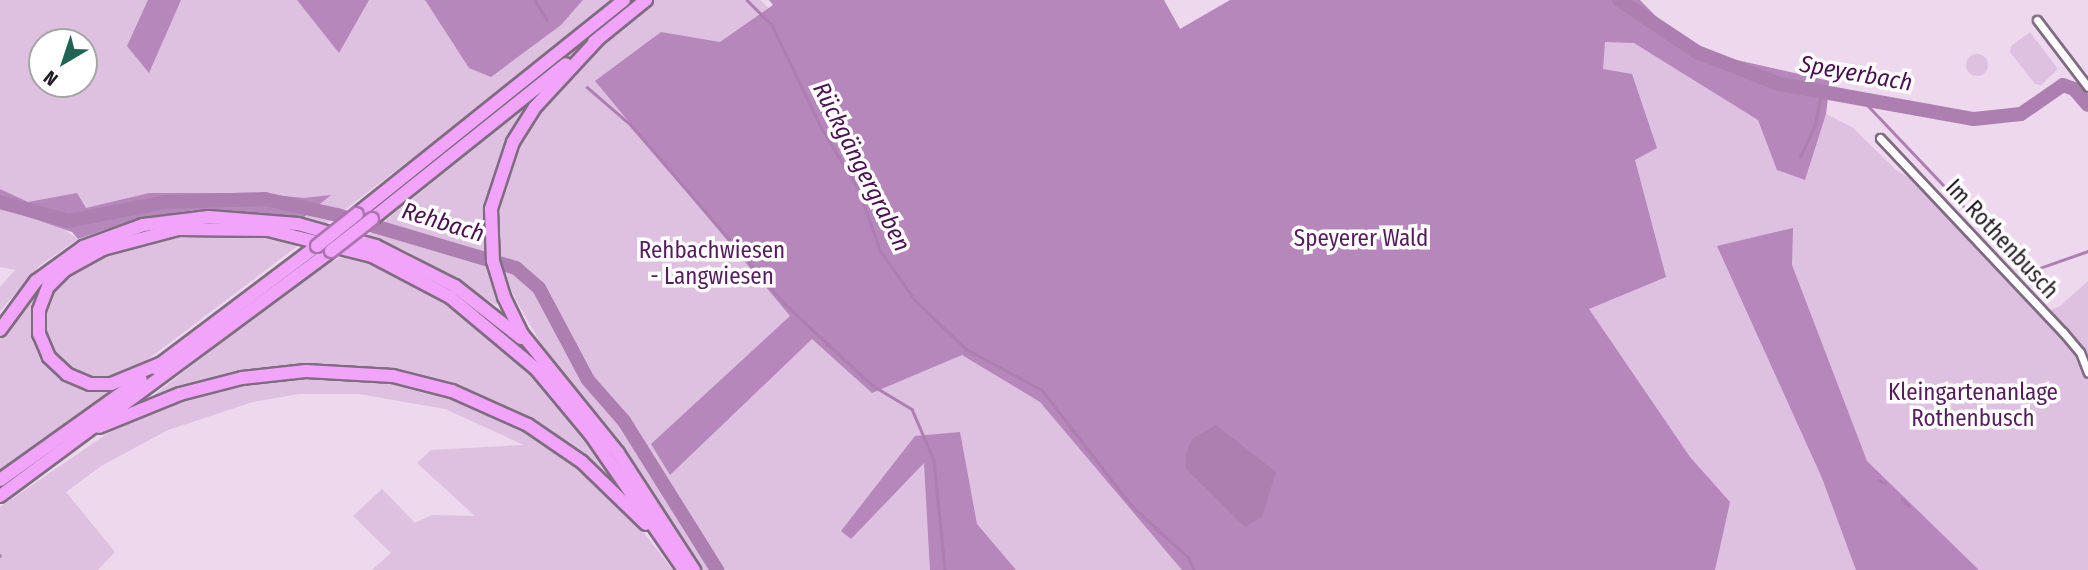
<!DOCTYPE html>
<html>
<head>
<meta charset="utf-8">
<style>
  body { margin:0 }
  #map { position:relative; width:2088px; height:570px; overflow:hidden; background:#edd8ee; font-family:"Fira Sans Condensed",sans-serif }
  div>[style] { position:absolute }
  .green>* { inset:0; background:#dec0e1 }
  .round { border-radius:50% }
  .forest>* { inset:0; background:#b687ba }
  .water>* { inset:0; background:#ad7fb1 }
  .stream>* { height:2.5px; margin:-1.25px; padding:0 1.25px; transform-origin:1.25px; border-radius:1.25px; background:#ad7fb1 }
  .river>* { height:14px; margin:-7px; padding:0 7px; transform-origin:7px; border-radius:7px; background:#ad7fb1 }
  .roads { filter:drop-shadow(2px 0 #7f6c80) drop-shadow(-2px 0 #7f6c80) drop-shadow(0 2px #7f6c80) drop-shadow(0 -2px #7f6c80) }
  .minor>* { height:7px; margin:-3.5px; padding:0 3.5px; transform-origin:3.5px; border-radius:3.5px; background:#fff }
  .motorway>* { height:12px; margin:-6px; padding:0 6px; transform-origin:6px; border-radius:6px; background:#f2a4fa }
  .bridges { filter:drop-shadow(2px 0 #aa74af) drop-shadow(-2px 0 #aa74af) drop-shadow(0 2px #aa74af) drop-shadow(0 -2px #aa74af) }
  .motorway-bridge>* { height:12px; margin:-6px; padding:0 6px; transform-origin:6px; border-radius:6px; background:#f2a4fa }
  span { translate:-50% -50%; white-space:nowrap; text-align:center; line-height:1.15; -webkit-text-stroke:7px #fff; paint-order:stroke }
  .park-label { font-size:23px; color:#561d5c }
  .street-label { font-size:23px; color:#231b23 }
  .water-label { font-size:24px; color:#4b1252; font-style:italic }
  .north { position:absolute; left:28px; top:28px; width:70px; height:70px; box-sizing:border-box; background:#fff; border:2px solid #a7a4a7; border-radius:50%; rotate:219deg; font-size:19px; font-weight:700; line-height:28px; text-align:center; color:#231b23 }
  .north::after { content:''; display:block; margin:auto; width:24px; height:32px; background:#226454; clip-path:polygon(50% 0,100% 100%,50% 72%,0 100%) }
</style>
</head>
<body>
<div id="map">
  <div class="green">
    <div style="clip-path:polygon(evenodd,0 0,760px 0,779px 18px,1042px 380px,1212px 570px,702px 570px,625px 448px,541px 344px,501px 273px,497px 211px,515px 129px,497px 164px,486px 220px,489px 268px,500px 301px,496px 305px,407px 251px,368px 235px,508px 121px,491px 98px,326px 224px,293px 214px,192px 208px,63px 229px,78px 239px,39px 266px,0 311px,0 287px,15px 270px,0 267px,0 207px,6px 210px,0 204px,0 0,42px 42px,84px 42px,84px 84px,42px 84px,42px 42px)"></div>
    <div style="clip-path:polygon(evenodd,1641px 21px,1694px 57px,1817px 118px,1809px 160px,1826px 114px,1852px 127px,1896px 170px,1916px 182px,2042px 314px,2060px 306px,2088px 281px,2088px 570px,1979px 570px,1933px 526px,1947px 570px,1263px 570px,1603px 69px,1598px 43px,1641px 21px,1800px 291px,1827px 364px,1840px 397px,1802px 344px,1800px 291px)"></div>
    <div style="clip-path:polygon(2030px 32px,2058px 69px,2041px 85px,2035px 84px,2010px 52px,2011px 46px)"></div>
    <div class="round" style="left:1966px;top:54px;width:22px;height:22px"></div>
    <div style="clip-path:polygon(205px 232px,251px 233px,304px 241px,130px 373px,91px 378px,57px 362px,43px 328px,43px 311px,50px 293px,65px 276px,112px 250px,157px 237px)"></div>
    <div style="clip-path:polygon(351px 253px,449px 302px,537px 376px,573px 418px,631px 503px,547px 432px,505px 407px,460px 389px,381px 370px,306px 363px,269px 367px,145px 402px,316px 269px)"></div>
    <div style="clip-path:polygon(49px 276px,36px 299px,34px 337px,71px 381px,121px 385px,0 472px,0 339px,18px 308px)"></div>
    <div style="clip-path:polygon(307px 376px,402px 385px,459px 401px,511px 424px,582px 470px,644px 533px,673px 570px,372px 570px,391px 553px,353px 516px,382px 489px,415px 523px,432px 515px,475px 516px,417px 463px,431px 450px,524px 445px,445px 409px,359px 394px,299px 394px,253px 402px,168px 430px,101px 466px,66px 492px,115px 552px,98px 570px,0 570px,0 507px,105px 435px,158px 408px,212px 390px)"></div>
  </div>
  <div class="forest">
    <div style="clip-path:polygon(148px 0,181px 0,149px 73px,127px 46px)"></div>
    <div style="clip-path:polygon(297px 0,369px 0,339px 53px)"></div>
    <div style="clip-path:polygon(425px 0,583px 0,561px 25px,491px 77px,469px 68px)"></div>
    <div style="clip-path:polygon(769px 0,1164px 0,1180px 29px,1230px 0,1640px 0,1688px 49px,1830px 81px,1826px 114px,1805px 180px,1777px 170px,1758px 120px,1634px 43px,1605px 42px,1603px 69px,1632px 74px,1657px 148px,1635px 160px,1666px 277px,1589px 309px,1690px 457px,1730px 502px,1715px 570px,1182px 570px,1040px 402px,962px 355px,872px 393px,812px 339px,670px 475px,651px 444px,790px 316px,595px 81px,661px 32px,720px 42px,773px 5px)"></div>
    <div style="clip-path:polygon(0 189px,28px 202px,77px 193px,86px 208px,149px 193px,254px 193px,304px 198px,331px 195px,304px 217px,196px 210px,139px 218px,78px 239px,72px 232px,0 207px)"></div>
    <div style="clip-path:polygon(1793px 228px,1792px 265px,1867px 461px,1979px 570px,1856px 570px,1822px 478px,1717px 246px)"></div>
    <div style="clip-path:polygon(960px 432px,977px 524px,1016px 570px,930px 570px,924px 463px,851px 539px,841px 531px,915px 436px)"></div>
  </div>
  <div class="water">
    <div style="clip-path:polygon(1216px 425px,1276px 472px,1262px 517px,1245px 527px,1186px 469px,1186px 453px,1192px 439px)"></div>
  </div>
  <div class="stream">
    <div style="left:535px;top:0;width:23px;rotate:59deg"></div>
    <div style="left:747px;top:0;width:35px;rotate:45deg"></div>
    <div style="left:772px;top:25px;width:113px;rotate:64.3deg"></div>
    <div style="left:821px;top:127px;width:74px;rotate:58.9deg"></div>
    <div style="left:859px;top:190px;width:64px;rotate:70.7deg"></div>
    <div style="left:880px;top:250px;width:61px;rotate:55deg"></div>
    <div style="left:915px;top:300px;width:71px;rotate:43.9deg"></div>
    <div style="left:966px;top:349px;width:86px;rotate:28.3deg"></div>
    <div style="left:1042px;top:390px;width:147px;rotate:52.2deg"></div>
    <div style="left:1132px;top:506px;width:77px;rotate:42.4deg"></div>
    <div style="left:1189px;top:558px;width:13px;rotate:67deg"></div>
    <div style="left:587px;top:87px;width:58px;rotate:40.8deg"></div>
    <div style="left:631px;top:125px;width:236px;rotate:49.3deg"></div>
    <div style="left:785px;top:304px;width:119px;rotate:43deg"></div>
    <div style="left:872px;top:385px;width:47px;rotate:31deg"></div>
    <div style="left:912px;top:409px;width:56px;rotate:66.7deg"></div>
    <div style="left:934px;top:460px;width:111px;rotate:84.3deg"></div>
    <div style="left:1858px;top:95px;width:238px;rotate:46.5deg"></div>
    <div style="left:2022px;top:268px;width:9px;rotate:18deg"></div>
    <div style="left:2031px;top:271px;width:60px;rotate:-19.3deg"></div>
    <div style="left:1800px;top:157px;width:35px;rotate:-65deg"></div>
    <div style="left:1815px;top:125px;width:33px;rotate:-79deg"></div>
    <div style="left:1878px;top:480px;width:8px;rotate:23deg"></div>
    <div style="left:1902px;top:499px;width:10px;rotate:45deg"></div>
    <div style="left:0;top:555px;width:1px;rotate:90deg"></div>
  </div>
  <div class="river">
    <div style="left:1619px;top:0;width:94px;rotate:33.7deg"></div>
    <div style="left:1697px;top:52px;width:88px;rotate:21.3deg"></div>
    <div style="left:1779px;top:84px;width:198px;rotate:10.2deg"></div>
    <div style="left:1974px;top:119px;width:47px;rotate:-6.1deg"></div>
    <div style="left:2021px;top:114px;width:51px;rotate:-34.6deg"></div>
    <div style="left:2063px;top:85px;width:12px;rotate:20deg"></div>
    <div style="left:2074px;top:89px;width:21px;rotate:49deg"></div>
    <div style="left:0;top:202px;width:71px;rotate:15.6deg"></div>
    <div style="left:68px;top:221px;width:100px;rotate:-11deg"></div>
    <div style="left:166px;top:202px;width:99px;rotate:-1.7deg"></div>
    <div style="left:265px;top:199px;width:74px;rotate:12.5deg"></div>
    <div style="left:337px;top:215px;width:187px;rotate:16.5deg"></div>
    <div style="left:516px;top:268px;width:30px;rotate:41deg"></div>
    <div style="left:539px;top:288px;width:104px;rotate:62deg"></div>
    <div style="left:588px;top:380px;width:55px;rotate:48.7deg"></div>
    <div style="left:624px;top:421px;width:176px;rotate:58deg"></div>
  </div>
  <div class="roads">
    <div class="minor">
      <div style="left:2037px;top:20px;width:84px;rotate:52.7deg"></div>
      <div style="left:1880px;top:138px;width:267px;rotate:46.7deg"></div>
      <div style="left:2063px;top:332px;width:26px;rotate:50deg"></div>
      <div style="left:2080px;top:352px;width:22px;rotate:69deg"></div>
    </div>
    <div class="motorway">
      <div style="left:599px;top:38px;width:94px;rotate:132.8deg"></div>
      <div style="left:535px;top:107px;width:41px;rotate:122.2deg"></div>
      <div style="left:513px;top:142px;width:71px;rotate:108.2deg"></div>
      <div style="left:491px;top:209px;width:52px;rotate:87.8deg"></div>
      <div style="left:493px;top:261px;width:38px;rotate:73deg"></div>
      <div style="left:504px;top:297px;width:41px;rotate:64.1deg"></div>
      <div style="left:522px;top:334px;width:153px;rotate:51.1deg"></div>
      <div style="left:618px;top:453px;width:140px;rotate:57deg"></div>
      <div style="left:594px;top:42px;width:67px;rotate:-38.9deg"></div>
      <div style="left:357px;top:214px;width:342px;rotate:-38.7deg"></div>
      <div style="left:372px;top:219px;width:248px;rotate:-38.6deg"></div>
      <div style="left:0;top:330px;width:61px;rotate:-53.7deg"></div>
      <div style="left:36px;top:281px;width:58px;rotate:-35.9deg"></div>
      <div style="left:83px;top:247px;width:64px;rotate:-20.1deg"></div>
      <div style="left:143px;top:225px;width:66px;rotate:-6.9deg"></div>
      <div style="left:209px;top:217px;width:89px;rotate:4.5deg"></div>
      <div style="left:298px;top:224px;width:81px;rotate:15.8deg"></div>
      <div style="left:376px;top:246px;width:89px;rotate:26.9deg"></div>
      <div style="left:455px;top:286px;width:84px;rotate:38.2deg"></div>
      <div style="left:162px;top:363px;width:55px;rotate:157.6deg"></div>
      <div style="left:111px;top:384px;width:21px;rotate:180deg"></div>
      <div style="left:90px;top:384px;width:25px;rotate:-157deg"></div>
      <div style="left:67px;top:374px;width:25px;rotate:-137deg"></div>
      <div style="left:49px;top:357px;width:25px;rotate:-113deg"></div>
      <div style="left:39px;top:334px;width:24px;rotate:-90deg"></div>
      <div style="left:39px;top:310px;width:25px;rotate:-69deg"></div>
      <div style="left:48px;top:287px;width:24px;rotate:-45deg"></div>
      <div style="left:65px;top:270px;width:43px;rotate:-28.9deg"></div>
      <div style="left:103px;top:249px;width:78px;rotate:-14.9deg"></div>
      <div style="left:178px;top:229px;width:90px;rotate:0.6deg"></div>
      <div style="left:268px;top:230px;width:107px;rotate:14deg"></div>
      <div style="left:372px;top:256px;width:88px;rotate:27.7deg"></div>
      <div style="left:450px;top:297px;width:112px;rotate:39.9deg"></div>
      <div style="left:536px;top:369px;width:86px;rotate:50.2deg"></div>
      <div style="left:591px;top:435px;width:164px;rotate:55.4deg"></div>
      <div style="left:155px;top:368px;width:203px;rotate:-37deg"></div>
      <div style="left:99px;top:427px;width:87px;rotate:-22.2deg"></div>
      <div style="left:180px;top:394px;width:64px;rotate:-14.5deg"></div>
      <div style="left:242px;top:378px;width:64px;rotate:-6.2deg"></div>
      <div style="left:306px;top:371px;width:87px;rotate:3.3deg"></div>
      <div style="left:393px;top:376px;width:61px;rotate:14.3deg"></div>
      <div style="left:452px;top:391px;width:83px;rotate:24.1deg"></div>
      <div style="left:528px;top:425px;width:65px;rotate:34.4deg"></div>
      <div style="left:582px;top:462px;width:89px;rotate:44.1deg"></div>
      <div style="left:0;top:480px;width:173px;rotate:-35.6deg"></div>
      <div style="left:0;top:496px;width:412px;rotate:-36.5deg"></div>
    </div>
  </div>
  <div class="bridges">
    <div class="motorway-bridge">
      <div style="left:317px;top:246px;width:51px;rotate:-38.7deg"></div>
      <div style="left:331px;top:251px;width:52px;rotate:-38deg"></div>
    </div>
  </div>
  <div class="park-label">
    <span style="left:1361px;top:238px">Speyerer Wald</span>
    <span style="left:712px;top:263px">Rehbachwiesen<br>- Langwiesen</span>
    <span style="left:1973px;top:405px">Kleingartenanlage<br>Rothenbusch</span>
  </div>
  <div class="street-label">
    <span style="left:2002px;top:239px;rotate:47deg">Im Rothenbusch</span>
  </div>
  <div class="water-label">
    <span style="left:1856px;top:74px;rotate:10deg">Speyerbach</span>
    <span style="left:861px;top:167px;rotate:63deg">Rückgängergraben</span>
    <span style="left:443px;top:223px;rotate:17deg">Rehbach</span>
  </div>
  <div class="north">N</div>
</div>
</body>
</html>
